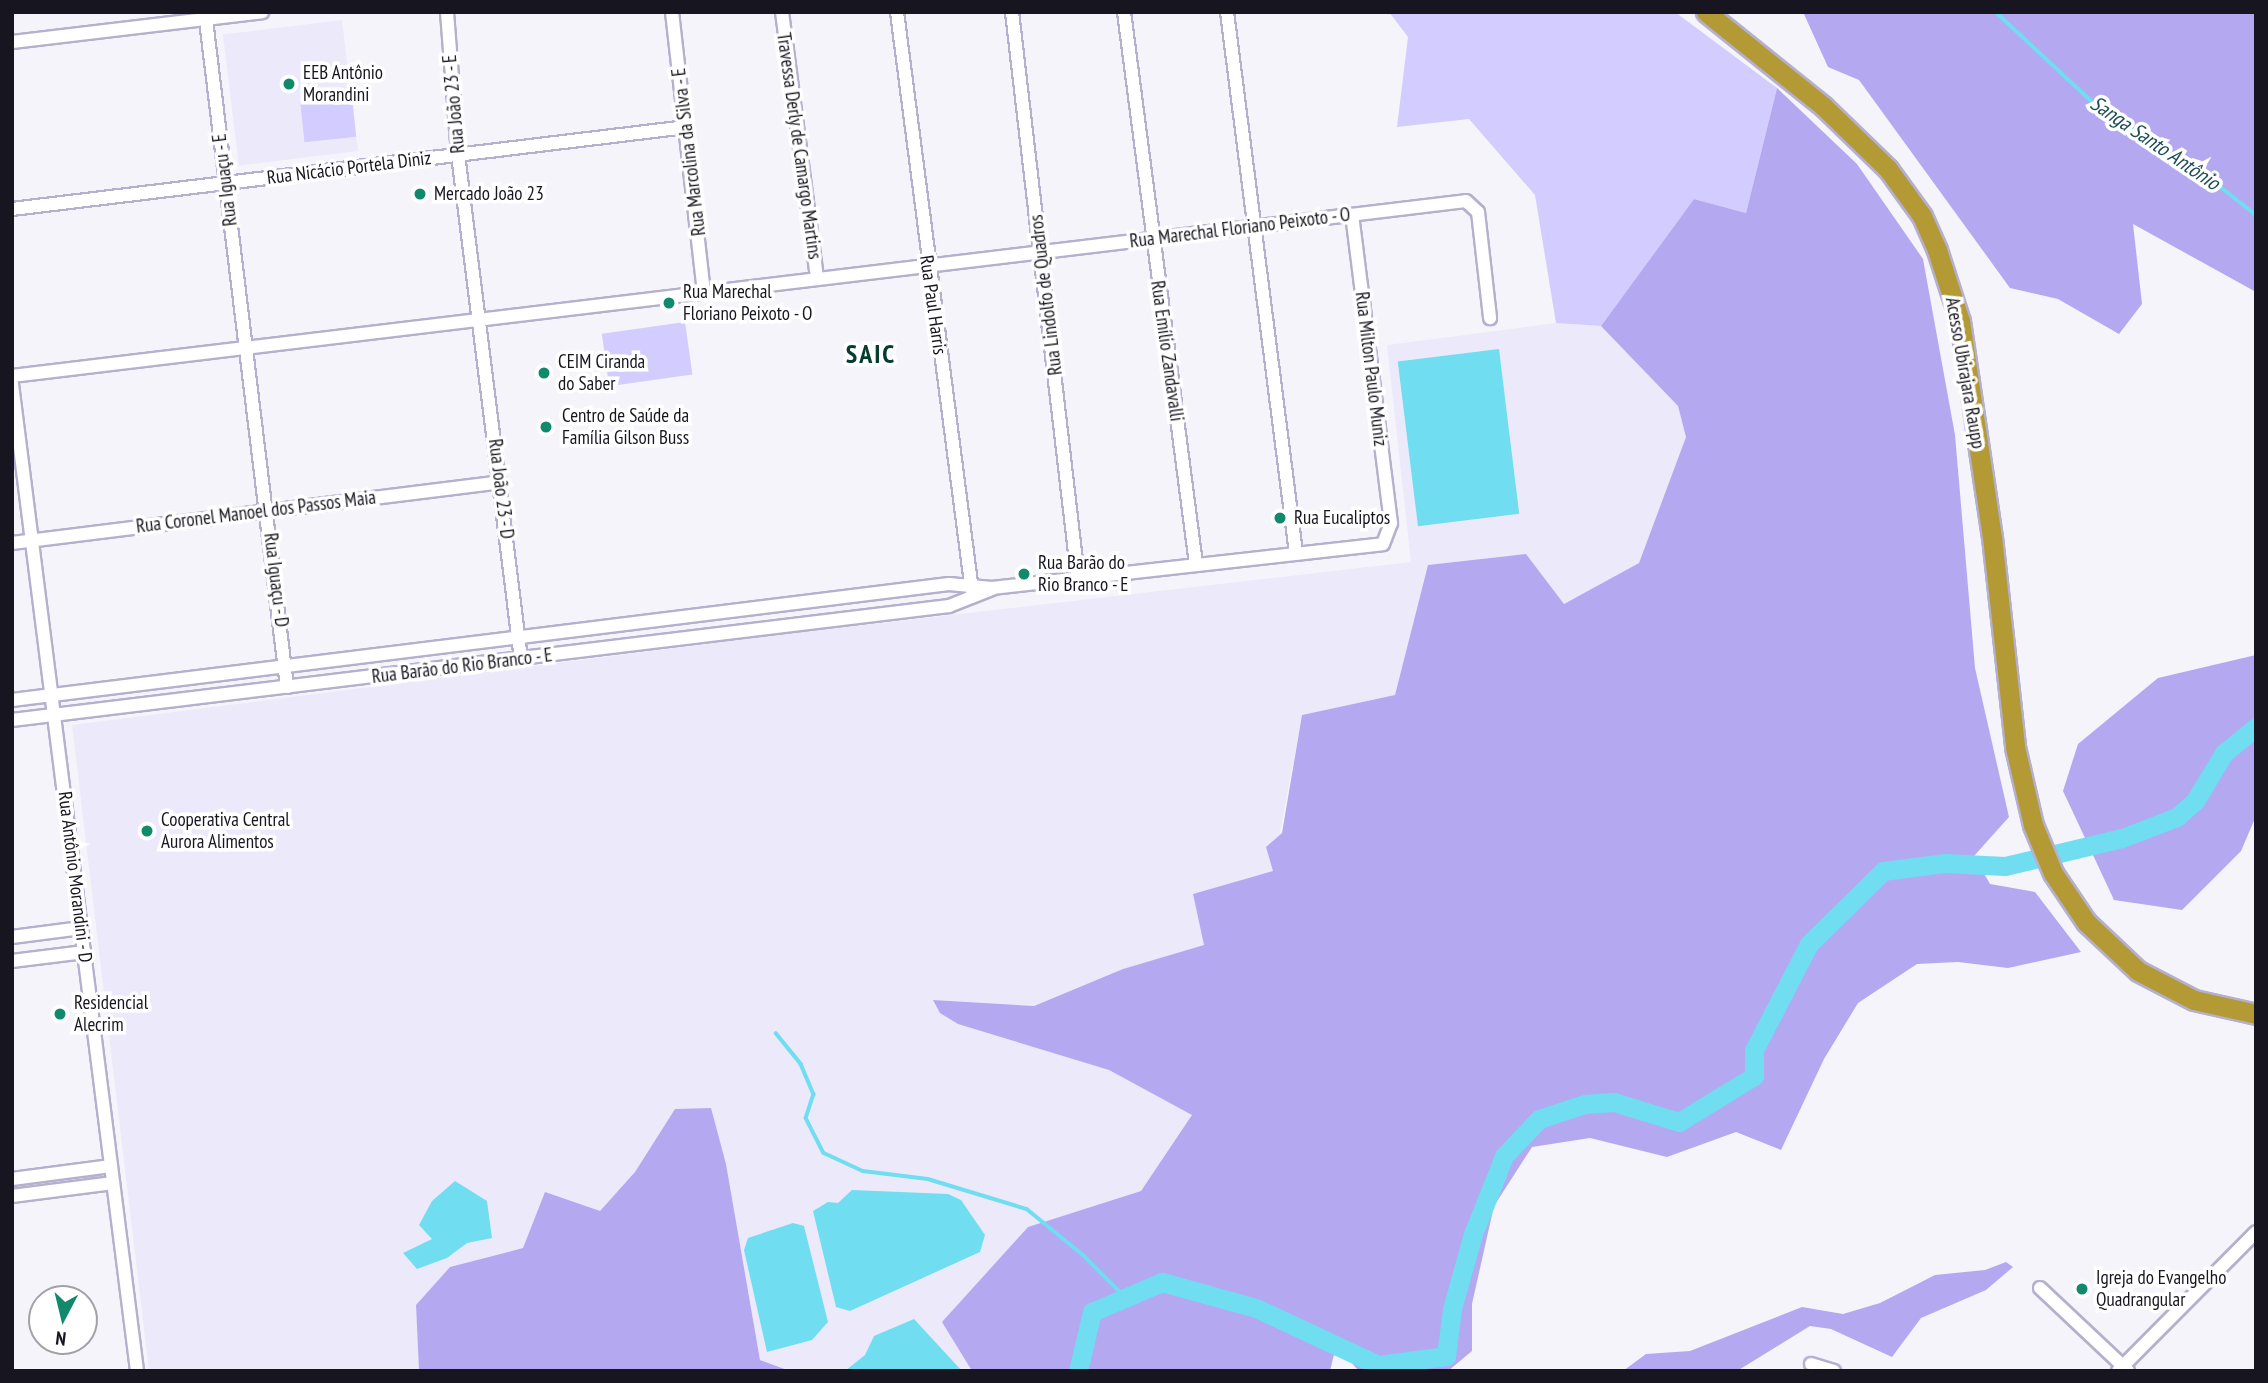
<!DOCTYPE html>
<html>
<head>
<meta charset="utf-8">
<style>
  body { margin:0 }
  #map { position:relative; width:2268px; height:1383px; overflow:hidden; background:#f5f4fb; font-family:"PT Sans Narrow",sans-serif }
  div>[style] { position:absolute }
  .built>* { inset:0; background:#eceafa; transform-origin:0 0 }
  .green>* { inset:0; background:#d3ccfe; transform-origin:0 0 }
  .forest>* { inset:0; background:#b4a8f1 }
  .water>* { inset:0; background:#70ddf1; transform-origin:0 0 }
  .stream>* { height:3.5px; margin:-1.75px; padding:0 1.75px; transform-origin:1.75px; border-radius:1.75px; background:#70ddf1 }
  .river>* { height:19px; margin:-9.5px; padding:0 9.5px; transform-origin:9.5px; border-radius:9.5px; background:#70ddf1 }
  .roads { filter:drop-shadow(2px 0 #b4b0cd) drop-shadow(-2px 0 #b4b0cd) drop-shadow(0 2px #b4b0cd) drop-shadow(0 -2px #b4b0cd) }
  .minor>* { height:12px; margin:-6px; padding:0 6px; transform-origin:6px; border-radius:6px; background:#fff }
  .highway>* { height:19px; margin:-9.5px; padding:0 9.5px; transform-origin:9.5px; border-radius:9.5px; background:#b49a34 }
  .dots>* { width:19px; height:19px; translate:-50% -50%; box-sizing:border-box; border:4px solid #fff; border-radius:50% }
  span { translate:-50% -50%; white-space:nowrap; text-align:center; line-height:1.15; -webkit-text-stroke:7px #fff; paint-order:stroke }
  .poi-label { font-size:19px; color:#171620 }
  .left { translate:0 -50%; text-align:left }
  .street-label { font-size:19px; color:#171620 }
  .water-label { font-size:21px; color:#1e4e57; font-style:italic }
  .district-label { font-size:26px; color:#063d2f; font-weight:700; letter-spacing:2px }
  .frame { position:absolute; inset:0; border:14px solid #171620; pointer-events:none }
  .north { position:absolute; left:28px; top:1285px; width:70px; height:70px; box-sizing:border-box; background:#fff; border:2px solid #a2a2a6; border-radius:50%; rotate:187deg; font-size:19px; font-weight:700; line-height:28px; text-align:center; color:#171620 }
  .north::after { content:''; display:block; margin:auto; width:24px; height:32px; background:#118a6c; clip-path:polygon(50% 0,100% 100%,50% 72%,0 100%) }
</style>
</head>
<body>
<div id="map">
  <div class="built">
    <div style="left:342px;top:20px;width:132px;height:120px;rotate:83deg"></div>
    <div style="clip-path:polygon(1556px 323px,1601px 326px,1678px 406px,1686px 437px,1639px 563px,1564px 604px,1526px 554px,1428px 565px,1395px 695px,1302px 715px,1273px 871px,1193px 894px,1205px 945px,1123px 969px,1034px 1006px,933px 1000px,958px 1024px,1109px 1070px,1193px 1115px,1141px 1191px,1028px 1227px,943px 1322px,972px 1371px,790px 1371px,760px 1360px,726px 1164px,710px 1108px,675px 1109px,635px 1172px,600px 1211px,523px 1248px,450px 1267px,416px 1305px,419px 1371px,149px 1371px,72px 725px,785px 634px,1411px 562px,1387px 345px)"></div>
  </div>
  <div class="green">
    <div style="clip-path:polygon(1389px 12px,1675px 12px,1777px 88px,1746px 213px,1694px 199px,1601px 326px,1556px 323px,1535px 195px,1469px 119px,1397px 127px,1408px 37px)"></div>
    <div style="left:352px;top:97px;width:40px;height:52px;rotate:84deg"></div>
    <div style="left:685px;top:322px;width:53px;height:84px;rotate:82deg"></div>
    <div style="left:98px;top:1175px;width:3px;height:87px;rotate:90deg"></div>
  </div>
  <div class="forest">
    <div style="clip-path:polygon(1803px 12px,2256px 12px,2256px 292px,2133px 224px,2142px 304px,2119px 334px,2058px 299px,2010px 288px,1859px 80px,1828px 67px)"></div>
    <div style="clip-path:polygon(1777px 88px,1857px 164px,1923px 259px,1955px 435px,1975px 668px,2009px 817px,1974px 856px,1990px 884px,2035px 892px,2081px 952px,2008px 968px,1958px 962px,1917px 964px,1858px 1003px,1824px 1059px,1781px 1150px,1736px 1132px,1667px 1157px,1590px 1138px,1532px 1147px,1494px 1206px,1472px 1304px,1472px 1351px,1448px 1371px,1359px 1371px,1336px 1346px,1330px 1371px,972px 1371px,942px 1322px,1028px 1227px,1141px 1191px,1192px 1115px,1109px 1070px,958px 1024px,940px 1013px,933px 1000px,1034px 1006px,1123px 969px,1204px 945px,1193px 894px,1273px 871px,1266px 847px,1282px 833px,1302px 715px,1395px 695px,1428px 565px,1526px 554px,1564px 604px,1639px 563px,1686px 437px,1678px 406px,1601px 326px,1694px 199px,1746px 213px)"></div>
    <div style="clip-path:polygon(2256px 655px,2256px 816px,2241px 851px,2182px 910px,2114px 900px,2063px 791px,2078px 744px,2158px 678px)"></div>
    <div style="clip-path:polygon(711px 1108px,726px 1164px,760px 1360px,790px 1371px,419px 1371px,416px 1305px,450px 1267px,523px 1248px,545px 1192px,600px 1211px,635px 1172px,675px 1109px)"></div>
    <div style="clip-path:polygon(2006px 1262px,2013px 1267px,1986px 1290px,1921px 1318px,1892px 1357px,1831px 1329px,1810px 1326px,1737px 1371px,1623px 1371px,1646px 1354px,1690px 1351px,1802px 1307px,1843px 1314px,1880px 1303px,1935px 1275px,1985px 1270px)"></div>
  </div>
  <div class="water">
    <div style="left:1499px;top:349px;width:166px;height:102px;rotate:83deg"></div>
    <div style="clip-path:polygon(455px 1181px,487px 1201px,492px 1238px,467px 1243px,447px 1258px,417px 1269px,403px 1253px,432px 1239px,419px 1225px,432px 1201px)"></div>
    <div style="clip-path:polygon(852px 1190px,948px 1194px,961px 1200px,985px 1235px,980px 1252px,850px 1311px,836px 1307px,813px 1211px,828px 1202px,838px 1203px)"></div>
    <div style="clip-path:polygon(793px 1223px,804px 1226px,828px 1322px,812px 1340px,767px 1352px,744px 1250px,748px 1238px)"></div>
    <div style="clip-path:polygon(914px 1319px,962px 1371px,845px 1371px,865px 1355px,874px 1336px)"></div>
  </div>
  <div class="stream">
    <div style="left:1996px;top:12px;width:144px;rotate:43deg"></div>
    <div style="left:2101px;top:110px;width:112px;rotate:31.1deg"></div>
    <div style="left:2197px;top:168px;width:75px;rotate:38.5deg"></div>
    <div style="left:776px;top:1033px;width:40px;rotate:51deg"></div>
    <div style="left:801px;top:1064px;width:33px;rotate:67deg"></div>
    <div style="left:814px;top:1094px;width:25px;rotate:108deg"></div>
    <div style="left:806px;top:1118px;width:39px;rotate:63deg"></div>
    <div style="left:824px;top:1153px;width:43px;rotate:24.8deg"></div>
    <div style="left:863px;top:1171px;width:65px;rotate:7deg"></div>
    <div style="left:928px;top:1179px;width:103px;rotate:16.9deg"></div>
    <div style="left:1027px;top:1209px;width:71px;rotate:39.3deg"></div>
    <div style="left:1082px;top:1254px;width:62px;rotate:45deg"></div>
  </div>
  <div class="river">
    <div style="left:1078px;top:1371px;width:61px;rotate:-76.7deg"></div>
    <div style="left:1092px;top:1312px;width:76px;rotate:-23.2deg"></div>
    <div style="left:1162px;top:1282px;width:98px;rotate:15.5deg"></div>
    <div style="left:1256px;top:1308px;width:135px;rotate:25deg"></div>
    <div style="left:1378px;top:1365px;width:69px;rotate:-7.5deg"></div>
    <div style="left:1446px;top:1356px;width:47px;rotate:-82.7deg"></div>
    <div style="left:1452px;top:1309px;width:78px;rotate:-74.4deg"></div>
    <div style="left:1473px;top:1234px;width:84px;rotate:-68.3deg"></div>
    <div style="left:1504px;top:1156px;width:51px;rotate:-46.6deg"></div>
    <div style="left:1539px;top:1119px;width:47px;rotate:-18.4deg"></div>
    <div style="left:1584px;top:1104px;width:30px;rotate:-4deg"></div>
    <div style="left:1614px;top:1102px;width:68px;rotate:17.1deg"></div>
    <div style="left:1679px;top:1122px;width:88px;rotate:-31.5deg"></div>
    <div style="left:1754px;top:1076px;width:26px;rotate:-90deg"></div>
    <div style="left:1754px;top:1050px;width:119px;rotate:-62.6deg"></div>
    <div style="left:1809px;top:944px;width:104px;rotate:-44.6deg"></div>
    <div style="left:1883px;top:871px;width:63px;rotate:-7.4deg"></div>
    <div style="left:1945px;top:863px;width:60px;rotate:2.9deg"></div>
    <div style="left:2005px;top:866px;width:120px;rotate:-13.5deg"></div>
    <div style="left:2122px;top:838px;width:59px;rotate:-20.9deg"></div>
    <div style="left:2177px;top:817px;width:24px;rotate:-42deg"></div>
    <div style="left:2195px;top:801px;width:56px;rotate:-58.9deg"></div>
    <div style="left:2224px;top:753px;width:41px;rotate:-39.1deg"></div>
  </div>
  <div class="roads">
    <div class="minor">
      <div style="left:205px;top:12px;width:680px;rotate:83.07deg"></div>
      <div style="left:447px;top:12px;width:142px;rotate:85.6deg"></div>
      <div style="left:458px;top:154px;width:509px;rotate:82.89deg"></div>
      <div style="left:672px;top:12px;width:282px;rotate:83.5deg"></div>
      <div style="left:782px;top:12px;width:269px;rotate:82.5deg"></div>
      <div style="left:897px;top:12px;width:584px;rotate:82.62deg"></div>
      <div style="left:1012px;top:12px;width:570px;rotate:83.35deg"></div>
      <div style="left:1124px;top:12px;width:557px;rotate:82.57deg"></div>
      <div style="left:1227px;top:12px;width:545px;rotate:82.73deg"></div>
      <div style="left:12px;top:42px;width:252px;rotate:-6.8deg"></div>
      <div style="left:12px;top:209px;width:680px;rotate:-6.93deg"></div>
      <div style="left:12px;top:376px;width:1464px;rotate:-6.86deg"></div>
      <div style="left:1466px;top:201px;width:16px;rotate:43deg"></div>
      <div style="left:1478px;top:212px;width:107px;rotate:83.5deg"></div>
      <div style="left:12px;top:384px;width:995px;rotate:82.78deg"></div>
      <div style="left:12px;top:543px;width:492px;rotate:-7.1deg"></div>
      <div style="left:12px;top:700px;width:944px;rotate:-7.06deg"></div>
      <div style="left:949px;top:584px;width:43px;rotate:5.3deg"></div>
      <div style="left:992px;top:588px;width:393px;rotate:-6.4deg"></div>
      <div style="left:1383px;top:544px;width:22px;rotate:-69deg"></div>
      <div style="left:1391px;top:523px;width:310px;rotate:-97.2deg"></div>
      <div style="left:12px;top:720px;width:944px;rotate:-6.94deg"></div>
      <div style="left:949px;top:606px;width:46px;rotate:-21.6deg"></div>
      <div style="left:12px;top:937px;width:70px;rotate:-7.4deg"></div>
      <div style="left:12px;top:961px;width:73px;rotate:-7.1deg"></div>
      <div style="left:12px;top:1179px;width:100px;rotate:-7.5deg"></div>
      <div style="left:12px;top:1196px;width:102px;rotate:-7.3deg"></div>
      <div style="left:2040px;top:1288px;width:121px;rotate:43.3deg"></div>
      <div style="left:1811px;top:1364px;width:24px;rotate:17deg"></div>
      <div style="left:2118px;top:1371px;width:196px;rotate:-45.2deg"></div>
    </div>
    <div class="highway">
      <div style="left:1706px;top:12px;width:150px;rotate:38.8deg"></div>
      <div style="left:1823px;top:106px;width:91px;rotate:44.1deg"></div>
      <div style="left:1888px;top:169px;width:58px;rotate:54.1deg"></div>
      <div style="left:1922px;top:216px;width:37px;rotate:66deg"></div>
      <div style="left:1937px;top:250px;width:75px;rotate:72.1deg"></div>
      <div style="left:1960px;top:321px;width:218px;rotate:81.6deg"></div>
      <div style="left:1992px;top:537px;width:211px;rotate:83.7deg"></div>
      <div style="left:2015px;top:747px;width:80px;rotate:77deg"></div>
      <div style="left:2033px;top:825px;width:52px;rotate:67.4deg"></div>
      <div style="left:2053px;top:873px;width:59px;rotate:56deg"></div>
      <div style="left:2086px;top:922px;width:71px;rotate:43.3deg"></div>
      <div style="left:2138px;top:971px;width:63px;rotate:27.4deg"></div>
      <div style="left:2194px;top:1000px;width:64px;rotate:12.7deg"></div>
    </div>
  </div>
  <div class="dots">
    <div style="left:289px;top:84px;background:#118a6c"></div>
    <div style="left:420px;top:194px;background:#118a6c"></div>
    <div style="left:669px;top:303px;background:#118a6c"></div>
    <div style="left:544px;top:373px;background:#118a6c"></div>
    <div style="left:546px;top:427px;background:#118a6c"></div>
    <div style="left:1280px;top:518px;background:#118a6c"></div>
    <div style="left:1024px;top:574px;background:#118a6c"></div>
    <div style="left:147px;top:831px;background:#118a6c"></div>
    <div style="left:60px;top:1014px;background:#118a6c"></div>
    <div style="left:2082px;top:1289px;background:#118a6c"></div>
  </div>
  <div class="poi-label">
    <span class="left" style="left:303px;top:84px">EEB Antônio<br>Morandini</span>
    <span class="left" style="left:434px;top:194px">Mercado João 23</span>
    <span class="left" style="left:683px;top:303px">Rua Marechal<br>Floriano Peixoto - O</span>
    <span class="left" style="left:558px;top:373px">CEIM Ciranda<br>do Saber</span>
    <span class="left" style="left:562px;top:427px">Centro de Saúde da<br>Família Gilson Buss</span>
    <span class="left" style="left:1294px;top:518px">Rua Eucaliptos</span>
    <span class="left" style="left:1038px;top:574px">Rua Barão do<br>Rio Branco - E</span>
    <span class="left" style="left:161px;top:831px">Cooperativa Central<br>Aurora Alimentos</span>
    <span class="left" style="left:74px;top:1014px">Residencial<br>Alecrim</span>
    <span class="left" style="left:2096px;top:1289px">Igreja do Evangelho<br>Quadrangular</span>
  </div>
  <div class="street-label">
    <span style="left:454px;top:104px;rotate:-95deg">Rua João 23 - E</span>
    <span style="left:799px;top:146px;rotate:82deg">Travessa Derly de Camargo Martins</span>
    <span style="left:689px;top:152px;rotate:-97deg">Rua Marcolina da Silva - E</span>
    <span style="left:349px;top:168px;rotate:-7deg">Rua Nicácio Portela Diniz</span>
    <span style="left:225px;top:180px;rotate:-97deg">Rua Iguaçu - E</span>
    <span style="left:1240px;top:228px;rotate:-7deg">Rua Marechal Floriano Peixoto - O</span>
    <span style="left:1046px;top:295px;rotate:-97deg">Rua Lindolfo de Quadros</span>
    <span style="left:933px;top:305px;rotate:82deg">Rua Paul Harris</span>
    <span style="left:1167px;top:351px;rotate:82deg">Rua Emílio Zandavalli</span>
    <span style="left:1371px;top:369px;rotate:83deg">Rua Milton Paulo Muniz</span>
    <span style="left:1965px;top:373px;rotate:80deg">Acesso Ubirajara Raupp</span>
    <span style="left:501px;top:489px;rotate:83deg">Rua João 23 - D</span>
    <span style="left:256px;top:512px;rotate:-7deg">Rua Coronel Manoel dos Passos Maia</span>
    <span style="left:276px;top:580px;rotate:83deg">Rua Iguaçu - D</span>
    <span style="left:462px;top:666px;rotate:-7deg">Rua Barão do Rio Branco - E</span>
    <span style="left:75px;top:877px;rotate:83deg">Rua Antônio Morandini - D</span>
  </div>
  <div class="water-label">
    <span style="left:2155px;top:143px;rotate:34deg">Sanga Santo Antônio</span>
  </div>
  <div class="district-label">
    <span style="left:871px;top:354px">SAIC</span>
  </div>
  <div class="frame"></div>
  <div class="north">N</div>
</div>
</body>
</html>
